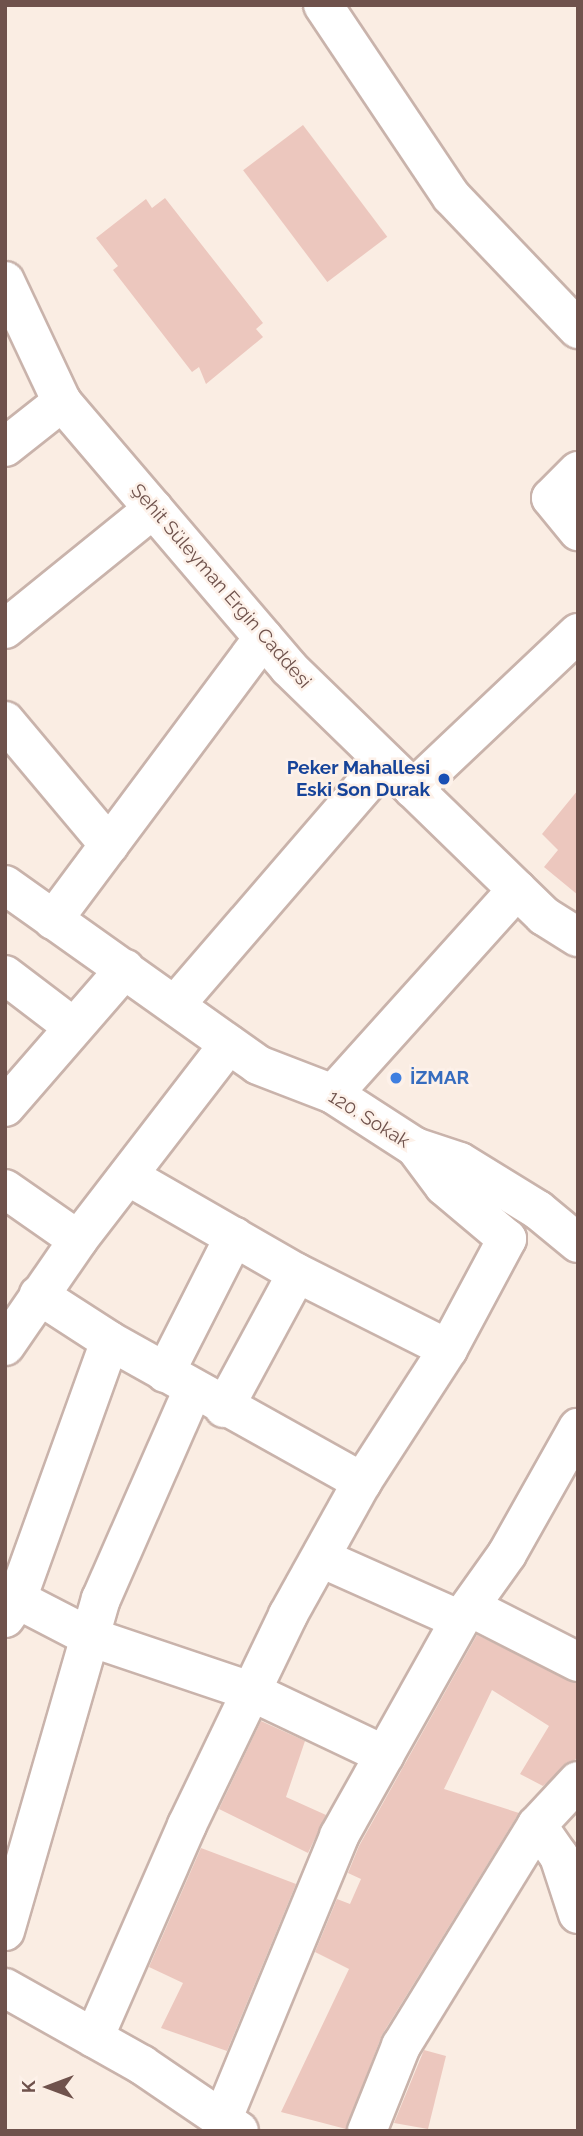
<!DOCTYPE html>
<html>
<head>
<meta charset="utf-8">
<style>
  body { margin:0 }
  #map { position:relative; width:583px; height:2136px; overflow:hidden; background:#faede3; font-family:Raleway,sans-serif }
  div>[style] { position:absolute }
  .building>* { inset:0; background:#ecc7be; transform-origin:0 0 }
  .roads { filter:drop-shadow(2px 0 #c9b3ab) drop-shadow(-2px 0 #c9b3ab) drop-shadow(0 2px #c9b3ab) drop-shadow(0 -2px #c9b3ab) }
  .minor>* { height:38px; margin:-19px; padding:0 19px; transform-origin:19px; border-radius:19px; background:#fff }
  .dots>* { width:19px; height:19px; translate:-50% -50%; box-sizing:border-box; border:4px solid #fdf1e9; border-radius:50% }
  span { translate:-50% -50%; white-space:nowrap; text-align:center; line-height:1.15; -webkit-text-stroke:5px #fdf1e9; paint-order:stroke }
  .street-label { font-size:19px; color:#6f524c }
  .transit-label { font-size:19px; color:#164399; font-weight:700 }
  .right { translate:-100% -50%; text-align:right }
  .shop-label { font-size:19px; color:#366cbe; font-weight:700 }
  .left { translate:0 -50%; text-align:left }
  .frame { position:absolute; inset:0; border:7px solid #6f524c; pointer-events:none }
  .north { position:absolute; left:14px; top:2052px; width:70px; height:70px; -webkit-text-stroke:5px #fdf1e9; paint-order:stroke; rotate:270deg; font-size:19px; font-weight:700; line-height:28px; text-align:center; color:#6f524c }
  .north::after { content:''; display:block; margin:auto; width:24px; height:32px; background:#6f524c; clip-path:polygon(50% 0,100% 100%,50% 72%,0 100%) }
</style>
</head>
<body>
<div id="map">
  <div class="building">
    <div style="left:303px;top:125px;width:140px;height:75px;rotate:53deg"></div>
    <div style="clip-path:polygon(165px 198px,263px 323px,256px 329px,263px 337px,206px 384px,199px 367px,192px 372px,113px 270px,118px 266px,96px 238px,146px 199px,152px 208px)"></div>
    <div style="clip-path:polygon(578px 790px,578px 895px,544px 867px,558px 850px,542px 834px)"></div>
    <div style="clip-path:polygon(477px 1635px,578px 1684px,578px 1757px,543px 1786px,520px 1774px,549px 1726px,492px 1690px,444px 1789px,519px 1813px,382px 2035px,346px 2129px,281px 2112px,349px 1969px,315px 1952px,337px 1899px,350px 1904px,361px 1879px,348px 1873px,359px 1846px)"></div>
    <div style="clip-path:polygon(261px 1721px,305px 1741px,286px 1797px,326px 1815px,308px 1853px,219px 1809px)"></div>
    <div style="clip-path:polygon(201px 1848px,296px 1884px,227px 2051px,161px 2028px,183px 1983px,149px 1967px)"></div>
    <div style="clip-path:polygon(424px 2050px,446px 2056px,428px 2129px,394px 2123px)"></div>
  </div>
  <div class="roads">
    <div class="minor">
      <div style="left:323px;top:5px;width:230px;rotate:56.2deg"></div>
      <div style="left:451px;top:196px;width:184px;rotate:46.3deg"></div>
      <div style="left:5px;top:281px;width:134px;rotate:64.8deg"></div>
      <div style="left:62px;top:402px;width:350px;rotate:49.5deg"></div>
      <div style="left:289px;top:668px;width:356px;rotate:44.2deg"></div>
      <div style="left:544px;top:916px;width:40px;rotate:32deg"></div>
      <div style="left:5px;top:447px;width:73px;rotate:-38.3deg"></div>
      <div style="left:578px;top:471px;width:38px;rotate:135deg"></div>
      <div style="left:551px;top:498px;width:43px;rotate:50.7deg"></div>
      <div style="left:5px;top:629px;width:191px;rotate:-39deg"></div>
      <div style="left:5px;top:721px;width:162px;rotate:50deg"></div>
      <div style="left:413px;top:789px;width:227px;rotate:-43.4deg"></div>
      <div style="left:5px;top:885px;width:310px;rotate:35.4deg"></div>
      <div style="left:258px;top:1065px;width:80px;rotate:21.1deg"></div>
      <div style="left:333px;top:1094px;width:98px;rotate:32.9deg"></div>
      <div style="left:415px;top:1147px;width:47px;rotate:18.4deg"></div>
      <div style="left:460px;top:1162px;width:92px;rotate:31.6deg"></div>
      <div style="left:538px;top:1210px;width:52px;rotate:39.5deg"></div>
      <div style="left:53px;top:920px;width:352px;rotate:-53.3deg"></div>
      <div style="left:5px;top:975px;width:84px;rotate:37.3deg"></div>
      <div style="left:175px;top:1005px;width:321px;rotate:-49.2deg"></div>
      <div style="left:333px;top:1094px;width:275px;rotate:-48deg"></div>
      <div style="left:5px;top:1107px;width:183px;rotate:-49deg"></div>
      <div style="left:128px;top:1176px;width:195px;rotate:29.9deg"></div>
      <div style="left:297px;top:1273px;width:169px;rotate:26.7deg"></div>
      <div style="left:5px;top:1189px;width:89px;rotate:34.9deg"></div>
      <div style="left:110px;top:1341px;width:289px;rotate:29.2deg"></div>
      <div style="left:5px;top:1346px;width:129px;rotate:-55.4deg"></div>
      <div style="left:78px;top:1240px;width:247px;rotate:-52.4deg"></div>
      <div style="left:165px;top:1373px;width:153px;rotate:-63.1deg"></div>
      <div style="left:224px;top:1408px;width:153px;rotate:-61.6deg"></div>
      <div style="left:321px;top:1558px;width:152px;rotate:24deg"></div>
      <div style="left:5px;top:1593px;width:96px;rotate:27.4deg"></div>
      <div style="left:90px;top:1637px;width:169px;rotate:18.6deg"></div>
      <div style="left:250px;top:1691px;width:149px;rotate:25.4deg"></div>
      <div style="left:472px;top:1608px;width:119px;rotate:27deg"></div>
      <div style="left:5px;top:1618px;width:19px;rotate:-55deg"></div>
      <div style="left:16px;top:1602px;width:277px;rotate:-70.2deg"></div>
      <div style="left:110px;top:1341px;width:85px;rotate:-147.1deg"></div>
      <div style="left:537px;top:1825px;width:38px;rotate:55deg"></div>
      <div style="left:559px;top:1856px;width:61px;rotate:71.9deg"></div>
      <div style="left:5px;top:1931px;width:346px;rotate:-73.9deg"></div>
      <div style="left:101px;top:1599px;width:229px;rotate:-66.3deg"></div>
      <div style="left:5px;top:1988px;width:157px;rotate:29.3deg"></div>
      <div style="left:142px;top:2065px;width:117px;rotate:34.2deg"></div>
      <div style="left:94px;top:2038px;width:232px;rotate:-66.4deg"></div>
      <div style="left:187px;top:1825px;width:233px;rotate:-64.3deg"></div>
      <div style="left:288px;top:1615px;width:152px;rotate:-60.9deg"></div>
      <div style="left:362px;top:1482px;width:158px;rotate:-57.1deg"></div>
      <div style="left:448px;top:1349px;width:125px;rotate:-61.8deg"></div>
      <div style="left:507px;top:1239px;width:82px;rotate:-139.9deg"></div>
      <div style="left:444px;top:1186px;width:49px;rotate:-126.6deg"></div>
      <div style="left:223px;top:2118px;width:305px;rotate:-67.6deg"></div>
      <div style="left:339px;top:1836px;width:248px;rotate:-60.7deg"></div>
      <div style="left:460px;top:1620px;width:81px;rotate:-54.5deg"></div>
      <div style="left:507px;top:1554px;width:145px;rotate:-60.6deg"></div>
      <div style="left:367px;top:2131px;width:92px;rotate:-68.2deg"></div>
      <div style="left:401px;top:2046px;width:259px;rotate:-58.4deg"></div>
      <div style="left:537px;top:1825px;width:60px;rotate:-47deg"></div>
    </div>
  </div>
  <div class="dots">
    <div style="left:444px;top:779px;background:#1a4fb4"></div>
    <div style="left:396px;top:1078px;background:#3f7fe0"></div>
  </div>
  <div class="street-label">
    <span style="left:221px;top:586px;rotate:49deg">Şehit Süleyman Ergin Caddesi</span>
    <span style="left:369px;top:1119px;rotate:32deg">120. Sokak</span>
  </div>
  <div class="transit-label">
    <span class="right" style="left:430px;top:779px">Peker Mahallesi<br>Eski Son Durak</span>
  </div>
  <div class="shop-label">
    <span class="left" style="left:410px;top:1078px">İZMAR</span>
  </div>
  <div class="frame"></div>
  <div class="north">K</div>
</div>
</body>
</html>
